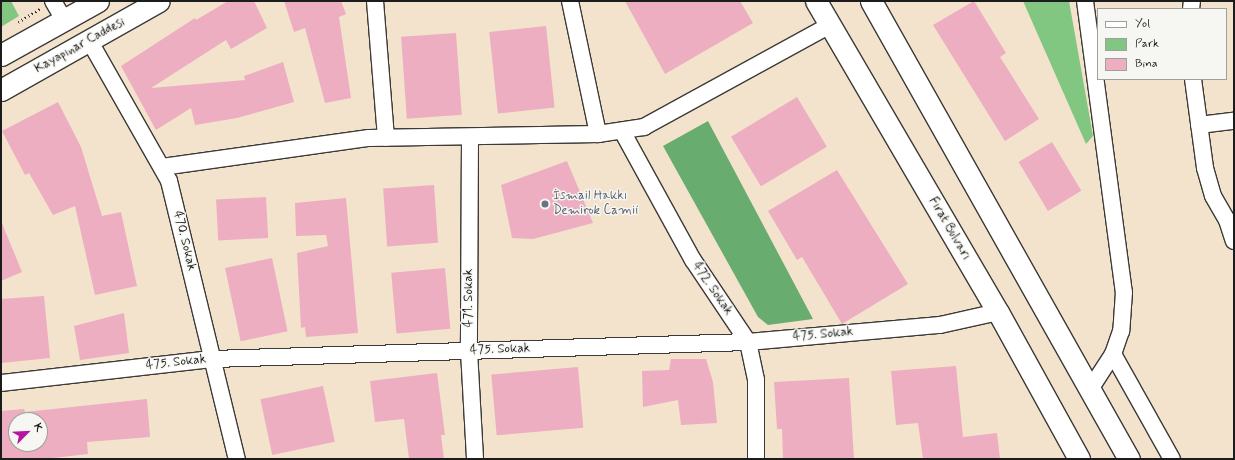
<!DOCTYPE html>
<html>
<head>
<meta charset="utf-8">
<style>
  body { margin:0 }
  #map { position:relative; width:1235px; height:460px; overflow:hidden; background:#f3e3cc; font-family:Mynerve,sans-serif }
  div>[style] { position:absolute }
  .green>* { inset:0; background:#81c782 }
  .forest>* { inset:0; background:#68ac70 }
  .building>* { inset:0; background:#edaec2; transform-origin:0 0 }
  .path>* { height:2.5px; margin-top:-1.25px; transform-origin:0; background:repeating-linear-gradient(90deg,#3c3a36 0 1px,transparent 0 4px) }
  .roads { filter:drop-shadow(1px 0 #3c3a36) drop-shadow(-1px 0 #3c3a36) drop-shadow(0 1px #3c3a36) drop-shadow(0 -1px #3c3a36) }
  .minor>* { height:16px; margin:-8px; padding:0 8px; transform-origin:8px; border-radius:8px; background:#fff }
  .major>* { height:21px; margin:-10.5px; padding:0 10.5px; transform-origin:10.5px; border-radius:10.5px; background:#fff }
  .dots>* { width:11px; height:11px; translate:-50% -50%; box-sizing:border-box; border:2px solid #f6f6f2; border-radius:50% }
  span { translate:-50% -50%; white-space:nowrap; text-align:center; line-height:1.15; -webkit-text-stroke:3px #f6f6f2; paint-order:stroke }
  .street-label { font-size:13px; color:#1c1c1c }
  .worship-label { font-size:13px; color:#5b616d }
  .left { translate:0 -50%; text-align:left }
  .frame { position:absolute; inset:0; border:2px solid #1c1c1c; pointer-events:none }
  .legend { position:absolute; left:1097px; top:8px; width:130px; height:72px; box-sizing:border-box; background:#f6f6f2; border:1px solid #9f9f9c; margin:0; padding:5px 7px; list-style:none; font-size:12px; color:#1c1c1c }
  .legend li { display:flex; align-items:center; gap:8px; height:20px }
  .legend b { width:20px; border:1px solid #9f9f9c }
  .north { position:absolute; left:8px; top:412px; width:40px; height:40px; box-sizing:border-box; background:#f6f6f2; border:1px solid #9f9f9c; border-radius:50%; rotate:66deg; font-size:11px; font-weight:700; line-height:16px; text-align:center; color:#1c1c1c }
  .north::after { content:''; display:block; margin:auto; width:14px; height:18px; background:#b5179e; clip-path:polygon(50% 0,100% 100%,50% 72%,0 100%) }
</style>
</head>
<body>
<div id="map">
  <div class="green">
    <div style="clip-path:polygon(1px 1px,11px 1px,19px 16px,1px 27px)"></div>
    <div style="clip-path:polygon(1023px 1px,1069px 1px,1093px 136px,1086px 144px)"></div>
  </div>
  <div class="forest">
    <div style="clip-path:polygon(708px 121px,813px 319px,768px 325px,758px 317px,663px 146px)"></div>
  </div>
  <div class="building">
    <div style="clip-path:polygon(228px 1px,254px 1px,267px 28px,231px 49px,226px 40px,151px 88px,245px 80px,244px 76px,283px 62px,294px 102px,237px 118px,195px 125px,191px 108px,156px 130px,121px 66px,195px 18px,196px 20px)"></div>
    <div style="clip-path:polygon(284px 1px,341px 1px,346px 14px,339px 17px,351px 98px,325px 103px,305px 28px,294px 32px)"></div>
    <div style="clip-path:polygon(625px 1px,740px 1px,753px 23px,665px 74px)"></div>
    <div style="clip-path:polygon(974px 1px,1006px 53px,1000px 57px,1039px 119px,1005px 141px,933px 25px)"></div>
    <div style="left:546px;top:26px;width:82px;height:57px;rotate:84deg"></div>
    <div style="left:456px;top:33px;width:82px;height:55px;rotate:86deg"></div>
    <div style="left:797px;top:97px;width:58px;height:77px;rotate:59deg"></div>
    <div style="clip-path:polygon(58px 102px,81px 147px,102px 216px,121px 212px,137px 286px,95px 295px,75px 206px,53px 215px,29px 173px,25px 175px,2px 131px)"></div>
    <div style="left:1052px;top:142px;width:57px;height:39px;rotate:59deg"></div>
    <div style="clip-path:polygon(567px 161px,593px 223px,533px 239px,512px 238px,501px 185px)"></div>
    <div style="clip-path:polygon(837px 170px,908px 284px,842px 324px,802px 257px,797px 260px,768px 211px)"></div>
    <div style="left:434px;top:185px;width:58px;height:51px;rotate:86deg"></div>
    <div style="left:266px;top:197px;width:41px;height:50px;rotate:87deg"></div>
    <div style="clip-path:polygon(346px 198px,358px 333px,306px 337px,305px 327px,301px 328px,297px 253px,328px 246px,326px 235px,296px 236px,295px 203px)"></div>
    <div style="clip-path:polygon(1px 221px,22px 272px,1px 281px)"></div>
    <div style="left:272px;top:258px;width:75px;height:48px;rotate:78deg"></div>
    <div style="left:445px;top:268px;width:61px;height:54px;rotate:85deg"></div>
    <div style="clip-path:polygon(44px 296px,50px 358px,1px 363px,1px 299px)"></div>
    <div style="clip-path:polygon(124px 313px,129px 353px,80px 360px,74px 326px)"></div>
    <div style="clip-path:polygon(671px 359px,706px 359px,713px 382px,717px 423px,681px 425px,678px 400px,643px 407px,642px 371px,669px 370px)"></div>
    <div style="clip-path:polygon(956px 366px,963px 437px,997px 433px,1000px 459px,923px 459px,918px 423px,896px 425px,891px 371px)"></div>
    <div style="left:578px;top:367px;width:61px;height:87px;rotate:85deg"></div>
    <div style="clip-path:polygon(437px 373px,445px 435px,441px 435px,444px 459px,409px 459px,404px 419px,375px 422px,370px 381px)"></div>
    <div style="clip-path:polygon(849px 378px,854px 459px,783px 459px,782px 429px,777px 429px,774px 382px)"></div>
    <div style="left:323px;top:386px;width:57px;height:64px;rotate:78deg"></div>
    <div style="clip-path:polygon(evenodd,147px 399px,150px 437px,87px 442px,88px 454px,44px 459px,1px 459px,1px 411px,24px 409px,25px 412px,147px 399px,16px 420px,40px 420px,40px 444px,16px 444px,16px 420px)"></div>
  </div>
  <div class="path">
    <div style="left:18px;top:22px;width:26px;rotate:-31deg"></div>
  </div>
  <div class="roads">
    <div class="minor">
      <div style="left:53px;top:1px;width:22px;rotate:60deg"></div>
      <div style="left:375px;top:1px;width:137px;rotate:85.4deg"></div>
      <div style="left:570px;top:1px;width:136px;rotate:78.1deg"></div>
      <div style="left:1085px;top:1px;width:294px;rotate:82.4deg"></div>
      <div style="left:1124px;top:292px;width:39px;rotate:94deg"></div>
      <div style="left:1121px;top:331px;width:24px;rotate:109deg"></div>
      <div style="left:1113px;top:354px;width:44px;rotate:123deg"></div>
      <div style="left:1191px;top:9px;width:8px;rotate:-83deg"></div>
      <div style="left:89px;top:40px;width:162px;rotate:60.4deg"></div>
      <div style="left:169px;top:181px;width:286px;rotate:76.3deg"></div>
      <div style="left:1193px;top:79px;width:90px;rotate:82.3deg"></div>
      <div style="left:1205px;top:168px;width:29px;rotate:74deg"></div>
      <div style="left:1213px;top:196px;width:28px;rotate:60deg"></div>
      <div style="left:1227px;top:220px;width:22px;rotate:72deg"></div>
      <div style="left:1199px;top:125px;width:35px;rotate:-7deg"></div>
      <div style="left:622px;top:131px;width:147px;rotate:61.2deg"></div>
      <div style="left:693px;top:260px;width:99px;rotate:56.1deg"></div>
      <div style="left:748px;top:342px;width:39px;rotate:78deg"></div>
      <div style="left:756px;top:380px;width:79px;rotate:90deg"></div>
      <div style="left:470px;top:137px;width:214px;rotate:90.3deg"></div>
      <div style="left:469px;top:351px;width:108px;rotate:86.8deg"></div>
      <div style="left:162px;top:167px;width:209px;rotate:-8deg"></div>
      <div style="left:369px;top:138px;width:229px;rotate:-1deg"></div>
      <div style="left:598px;top:134px;width:47px;rotate:-8.7deg"></div>
      <div style="left:644px;top:127px;width:212px;rotate:-28.7deg"></div>
      <div style="left:1113px;top:354px;width:120px;rotate:60.7deg"></div>
      <div style="left:1px;top:383px;width:213px;rotate:-6.5deg"></div>
      <div style="left:213px;top:359px;width:535px;rotate:-1.82deg"></div>
      <div style="left:748px;top:342px;width:193px;rotate:-5.1deg"></div>
      <div style="left:940px;top:325px;width:59px;rotate:-12.6deg"></div>
    </div>
    <div class="major">
      <div style="left:816px;top:1px;width:360px;rotate:59.7deg"></div>
      <div style="left:998px;top:312px;width:168px;rotate:61.1deg"></div>
      <div style="left:871px;top:1px;width:526px;rotate:60.61deg"></div>
      <div style="left:1px;top:55px;width:111px;rotate:-29.1deg"></div>
      <div style="left:1px;top:90px;width:181px;rotate:-29.4deg"></div>
    </div>
  </div>
  <div class="dots">
    <div style="left:545px;top:204px;background:#6b7280"></div>
  </div>
  <div class="street-label">
    <span style="left:80px;top:46px;rotate:-29deg">Kayapınar Caddesi</span>
    <span style="left:949px;top:229px;rotate:60deg">Fırat Bulvarı</span>
    <span style="left:184px;top:241px;rotate:76deg">470. Sokak</span>
    <span style="left:712px;top:289px;rotate:56deg">472. Sokak</span>
    <span style="left:469px;top:298px;rotate:-90deg">471. Sokak</span>
    <span style="left:823px;top:335px;rotate:-5deg">475. Sokak</span>
    <span style="left:500px;top:350px;rotate:-2deg">475. Sokak</span>
    <span style="left:176px;top:363px;rotate:-6deg">475. Sokak</span>
  </div>
  <div class="worship-label">
    <span class="left" style="left:553px;top:204px">İsmail Hakkı<br>Demirok Camii</span>
  </div>
  <div class="frame"></div>
  <ul class="legend">
  <li><b style="height:5px;background:#fff"></b>Yol</li>
  <li><b style="height:11px;background:#81c782"></b>Park</li>
  <li><b style="height:11px;background:#edaec2"></b>Bina</li>
  </ul>
  <div class="north">K</div>
</div>
</body>
</html>
